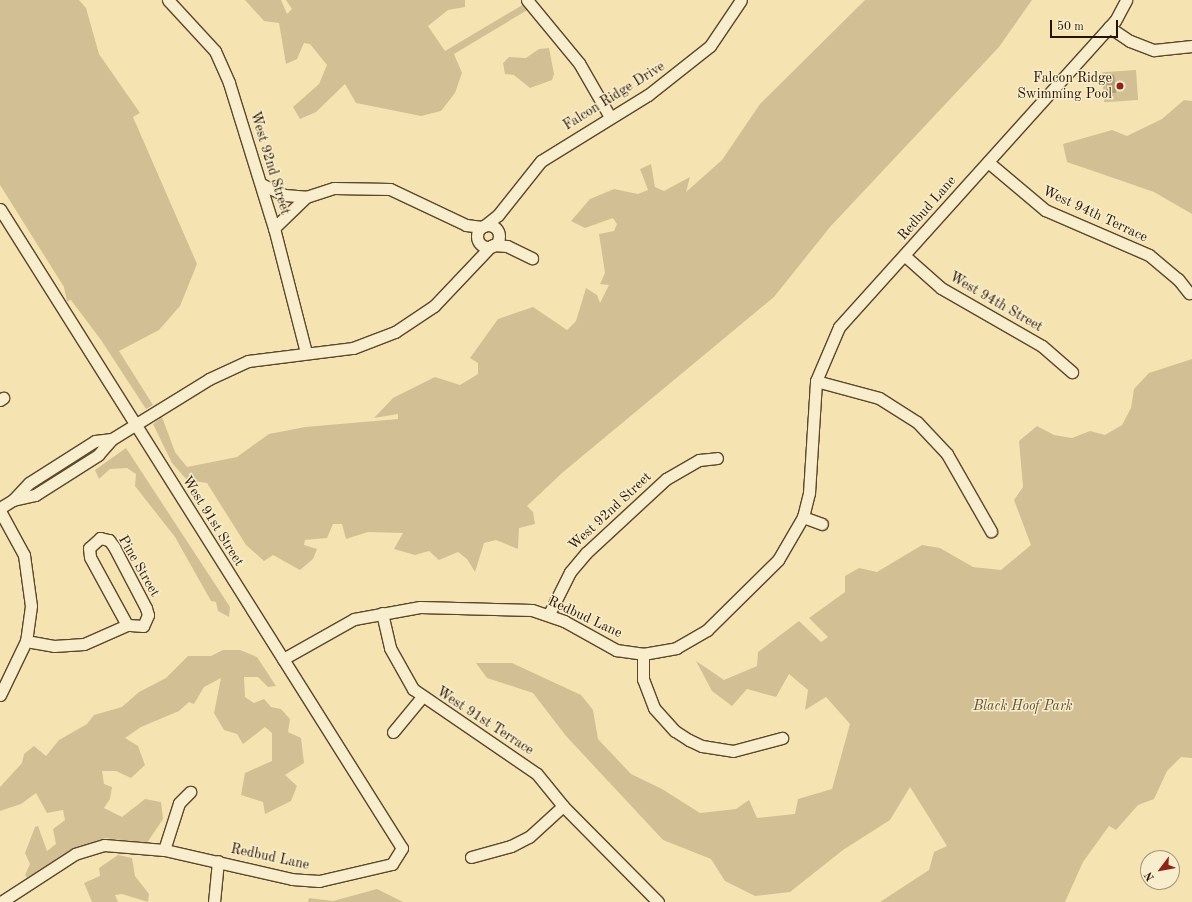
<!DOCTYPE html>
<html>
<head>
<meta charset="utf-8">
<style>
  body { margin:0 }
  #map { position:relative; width:1192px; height:902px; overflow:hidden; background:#f5e4b2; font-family:"Old Standard TT",serif }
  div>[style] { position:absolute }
  .green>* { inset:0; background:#d2c094; transform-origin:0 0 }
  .water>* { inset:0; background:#af9d75 }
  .roads { filter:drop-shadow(1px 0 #5b462c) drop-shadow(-1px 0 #5b462c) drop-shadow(0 1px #5b462c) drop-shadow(0 -1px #5b462c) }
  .minor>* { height:11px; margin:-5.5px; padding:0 5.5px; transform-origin:5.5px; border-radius:5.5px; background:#f8edcd }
  .minor>.ring { margin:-5.5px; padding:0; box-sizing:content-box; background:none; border:11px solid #f8edcd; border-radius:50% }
  .dots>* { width:11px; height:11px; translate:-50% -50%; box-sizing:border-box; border:2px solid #f8edcd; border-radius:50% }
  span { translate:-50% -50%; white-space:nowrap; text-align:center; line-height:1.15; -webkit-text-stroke:3px #f8edcd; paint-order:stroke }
  .poi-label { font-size:14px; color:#281200 }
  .right { translate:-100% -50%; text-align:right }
  .street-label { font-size:14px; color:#281200 }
  .park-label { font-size:14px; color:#644f34; font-style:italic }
  .north { position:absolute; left:1140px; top:850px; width:40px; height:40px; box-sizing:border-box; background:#f8edcd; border:1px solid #a5957b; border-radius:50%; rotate:238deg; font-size:11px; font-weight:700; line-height:16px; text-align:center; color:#281200 }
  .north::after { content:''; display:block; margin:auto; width:14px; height:18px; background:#8f2418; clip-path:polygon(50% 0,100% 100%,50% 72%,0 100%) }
  .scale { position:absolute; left:1050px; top:20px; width:68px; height:18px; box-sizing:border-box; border:2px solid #281200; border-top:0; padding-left:5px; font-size:12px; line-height:14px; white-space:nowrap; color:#281200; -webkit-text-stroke:3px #f8edcd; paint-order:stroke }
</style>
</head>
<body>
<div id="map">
  <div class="green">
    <div style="clip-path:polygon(0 0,79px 0,86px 8px,99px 54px,140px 113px,133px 117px,197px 264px,180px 306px,159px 330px,119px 351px,153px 405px,146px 409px,101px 340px,71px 300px,67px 301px,64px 287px,0 185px)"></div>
    <div style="clip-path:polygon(245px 0,281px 0,287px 14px,292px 9px,286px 0,465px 0,465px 7px,448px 10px,428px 26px,445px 51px,524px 4px,529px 9px,454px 54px,462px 73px,455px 93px,441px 111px,421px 116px,356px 103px,345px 84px,316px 112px,300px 119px,293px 107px,319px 84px,327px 65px,310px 44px,304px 43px,297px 59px,286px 64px,279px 23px,264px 21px)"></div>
    <div style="clip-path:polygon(865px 0,1032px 0,999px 47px,830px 227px,774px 297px,562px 473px,527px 506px,533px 512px,535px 524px,519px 528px,518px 549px,496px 540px,484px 543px,475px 572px,467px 559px,458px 552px,439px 560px,429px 551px,415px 555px,394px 549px,403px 533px,368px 532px,346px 539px,342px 524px,333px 524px,327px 538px,305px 540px,304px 545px,317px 549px,313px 559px,300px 570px,273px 555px,264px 561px,246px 545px,207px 483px,187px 480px,172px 463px,153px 424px,162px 417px,175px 452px,187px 467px,237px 457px,269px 434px,305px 427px,398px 419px,398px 414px,374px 418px,393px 398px,435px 377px,460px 385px,478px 374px,478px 363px,470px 358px,498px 319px,533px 307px,567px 330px,576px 321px,586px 288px,597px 295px,600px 303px,609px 285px,600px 284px,605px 273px,599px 234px,614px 231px,617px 224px,613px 218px,585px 228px,571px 221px,590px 199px,614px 189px,638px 194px,648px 190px,640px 169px,651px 164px,655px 187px,664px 191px,690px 177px,686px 192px,722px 160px,760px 104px)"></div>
    <div style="clip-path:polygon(549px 48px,554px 74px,552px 80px,530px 88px,514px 75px,505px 74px,503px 63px,509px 57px,526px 58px,539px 49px)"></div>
    <div style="left:1136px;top:70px;width:30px;height:34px;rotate:86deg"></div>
    <div style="clip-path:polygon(1184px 100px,1192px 101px,1192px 214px,1154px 192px,1067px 162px,1063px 144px,1112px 130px,1127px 136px,1162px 119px)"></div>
    <div style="clip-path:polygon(1192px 359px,1192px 758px,1181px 757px,1167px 771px,1154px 799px,1138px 805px,1116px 830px,1109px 826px,1083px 862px,1065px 902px,880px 902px,929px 870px,934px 852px,947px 846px,910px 787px,890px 820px,843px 850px,790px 892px,755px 896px,725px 881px,711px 859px,663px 840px,566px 736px,533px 693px,487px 678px,476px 663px,512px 663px,581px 695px,593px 710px,598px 739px,631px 774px,662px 789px,700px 813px,736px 809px,749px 800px,757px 818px,795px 814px,798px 799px,832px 789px,850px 724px,826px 697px,805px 710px,808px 690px,789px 674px,776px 697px,747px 689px,732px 706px,712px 691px,696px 661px,724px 680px,757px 666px,758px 652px,799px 621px,821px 642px,828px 637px,809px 618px,845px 592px,845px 576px,859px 568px,877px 572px,922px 545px,940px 548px,973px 567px,1001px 570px,1031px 545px,1014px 500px,1023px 487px,1019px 441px,1037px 426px,1054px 435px,1072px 438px,1090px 431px,1105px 435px,1122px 425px,1131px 408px,1134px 389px,1149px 373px)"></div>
    <div style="clip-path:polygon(126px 448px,230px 607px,229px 617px,218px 611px,216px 602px,211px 601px,175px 537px,135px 486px,136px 474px,127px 468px,110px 469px,99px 479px,95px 470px)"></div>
    <div style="clip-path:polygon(223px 650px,240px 650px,257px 657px,276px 686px,268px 687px,258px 677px,244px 677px,245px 697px,254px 703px,264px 699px,271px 707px,281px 709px,290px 719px,288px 732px,301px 738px,304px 763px,285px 775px,297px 786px,291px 801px,265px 814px,263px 802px,241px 795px,245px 773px,272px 761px,272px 733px,265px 727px,243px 744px,237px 734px,224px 730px,214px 713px,221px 678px,204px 687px,194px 704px,189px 702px,179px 711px,141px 727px,125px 738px,138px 746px,145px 765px,131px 778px,116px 771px,102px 771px,104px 784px,112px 787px,110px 799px,104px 808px,122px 817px,145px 799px,161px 802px,163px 819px,147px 843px,105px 838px,29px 880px,25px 875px,30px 864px,25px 853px,35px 827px,38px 826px,47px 851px,56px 844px,53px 829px,65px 820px,63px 810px,47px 813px,36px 793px,21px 804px,0 811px,0 787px,22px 763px,24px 754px,34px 746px,46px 756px,59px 740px,87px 724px,94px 715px,122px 707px,139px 692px,166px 678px,188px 656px,211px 656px)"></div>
    <div style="clip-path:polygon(118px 855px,132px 858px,135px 876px,149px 894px,148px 902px,122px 894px,115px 895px,118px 902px,92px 902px,84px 883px,100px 876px,99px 868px)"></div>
    <div style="clip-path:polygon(377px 889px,403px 902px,308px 902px,309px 898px,333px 901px)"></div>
  </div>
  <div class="water">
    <div style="clip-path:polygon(1106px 75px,1114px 75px,1116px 93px,1107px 93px)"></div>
  </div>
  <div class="roads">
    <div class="minor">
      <div style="left:168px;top:0;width:69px;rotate:47.3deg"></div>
      <div style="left:215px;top:51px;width:35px;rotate:66deg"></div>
      <div style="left:229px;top:83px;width:152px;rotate:72.8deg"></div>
      <div style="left:274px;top:228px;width:129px;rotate:75.6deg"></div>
      <div style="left:527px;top:0;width:82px;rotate:50.5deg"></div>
      <div style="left:579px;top:63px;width:62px;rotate:60.1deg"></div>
      <div style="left:1109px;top:27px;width:25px;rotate:34deg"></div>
      <div style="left:1130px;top:41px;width:26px;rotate:21deg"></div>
      <div style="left:1154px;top:50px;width:38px;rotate:-6deg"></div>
      <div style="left:988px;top:162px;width:75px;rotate:40.1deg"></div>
      <div style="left:1045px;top:210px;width:113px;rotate:23.4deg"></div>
      <div style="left:1149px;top:255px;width:38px;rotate:40deg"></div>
      <div style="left:1178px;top:279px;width:18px;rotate:52deg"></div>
      <div style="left:261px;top:184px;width:26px;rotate:25deg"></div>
      <div style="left:285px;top:195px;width:21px;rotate:5deg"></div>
      <div style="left:306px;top:197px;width:29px;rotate:-18deg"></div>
      <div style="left:334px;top:188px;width:56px;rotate:1deg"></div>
      <div style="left:390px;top:189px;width:84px;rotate:25.3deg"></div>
      <div style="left:466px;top:225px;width:16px;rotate:7deg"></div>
      <div style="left:0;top:209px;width:755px;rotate:57.83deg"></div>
      <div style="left:402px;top:848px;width:19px;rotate:122deg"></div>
      <div style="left:392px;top:864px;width:75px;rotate:166.9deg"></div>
      <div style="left:319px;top:881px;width:27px;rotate:-176deg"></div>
      <div style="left:292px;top:879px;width:131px;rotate:-167.2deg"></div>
      <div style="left:164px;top:850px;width:60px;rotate:-175.2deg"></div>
      <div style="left:104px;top:845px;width:30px;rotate:163deg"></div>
      <div style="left:75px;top:854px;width:88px;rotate:147deg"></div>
      <div class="ring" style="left:477px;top:225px;width:11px;height:11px"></div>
      <div style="left:484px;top:226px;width:18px;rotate:-38deg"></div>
      <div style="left:498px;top:215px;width:69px;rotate:-51.5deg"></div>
      <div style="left:541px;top:161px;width:126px;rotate:-31.7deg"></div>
      <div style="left:648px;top:95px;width:79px;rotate:-38.3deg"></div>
      <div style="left:710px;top:46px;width:55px;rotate:-56deg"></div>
      <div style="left:274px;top:228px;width:45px;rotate:-44.1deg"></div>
      <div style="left:493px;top:245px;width:14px;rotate:4deg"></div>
      <div style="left:507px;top:246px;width:28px;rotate:26deg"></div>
      <div style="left:905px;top:256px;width:48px;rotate:41.6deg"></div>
      <div style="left:941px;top:288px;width:116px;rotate:29.9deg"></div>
      <div style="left:1042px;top:346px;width:40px;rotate:41deg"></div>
      <div style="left:816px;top:381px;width:65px;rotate:15.1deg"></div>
      <div style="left:879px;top:398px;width:45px;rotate:32.3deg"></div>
      <div style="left:917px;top:422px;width:44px;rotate:46.8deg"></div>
      <div style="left:947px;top:454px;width:89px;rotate:60.3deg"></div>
      <div style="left:0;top:400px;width:4px;rotate:-34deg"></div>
      <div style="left:13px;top:500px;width:23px;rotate:-47deg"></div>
      <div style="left:29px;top:483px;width:78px;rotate:-32.5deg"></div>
      <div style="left:95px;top:441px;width:17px;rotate:-7deg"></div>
      <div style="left:112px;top:439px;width:114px;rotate:-31.7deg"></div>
      <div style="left:209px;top:379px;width:43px;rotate:-24.8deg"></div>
      <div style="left:248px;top:361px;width:106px;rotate:-7.1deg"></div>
      <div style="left:353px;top:348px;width:45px;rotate:-20.9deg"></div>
      <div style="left:395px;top:332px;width:47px;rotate:-33.7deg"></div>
      <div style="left:434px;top:306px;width:83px;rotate:-46.5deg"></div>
      <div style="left:0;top:508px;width:15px;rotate:-32deg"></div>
      <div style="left:13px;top:500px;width:23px;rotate:-13deg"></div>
      <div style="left:35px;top:495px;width:75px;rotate:-32.4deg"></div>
      <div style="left:98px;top:455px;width:21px;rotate:-49deg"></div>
      <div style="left:0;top:511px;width:50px;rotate:61.4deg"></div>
      <div style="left:24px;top:555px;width:51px;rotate:82.2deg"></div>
      <div style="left:31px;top:606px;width:35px;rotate:98deg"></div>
      <div style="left:26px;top:641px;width:60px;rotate:115.7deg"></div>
      <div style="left:803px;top:517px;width:20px;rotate:20deg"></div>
      <div style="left:100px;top:538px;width:9px;rotate:13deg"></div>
      <div style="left:109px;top:540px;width:9px;rotate:54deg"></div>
      <div style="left:114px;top:547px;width:69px;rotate:62.3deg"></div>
      <div style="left:146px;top:608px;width:7px;rotate:74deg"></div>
      <div style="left:148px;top:615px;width:12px;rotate:114deg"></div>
      <div style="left:143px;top:626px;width:16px;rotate:-176deg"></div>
      <div style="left:127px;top:625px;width:77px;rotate:-118.6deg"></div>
      <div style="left:90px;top:557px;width:9px;rotate:-96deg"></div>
      <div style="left:89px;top:548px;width:15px;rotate:-42deg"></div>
      <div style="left:382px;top:613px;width:36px;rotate:77deg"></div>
      <div style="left:390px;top:648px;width:47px;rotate:60.7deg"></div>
      <div style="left:413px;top:689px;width:150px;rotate:34.4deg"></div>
      <div style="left:537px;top:774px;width:41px;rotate:50.9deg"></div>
      <div style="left:563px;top:806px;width:135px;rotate:45.3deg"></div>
      <div style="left:549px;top:614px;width:47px;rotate:-63.4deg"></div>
      <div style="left:570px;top:572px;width:25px;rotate:-50deg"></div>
      <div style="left:586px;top:553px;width:109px;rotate:-42.8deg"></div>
      <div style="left:666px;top:479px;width:38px;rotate:-30deg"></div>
      <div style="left:699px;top:460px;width:18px;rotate:-6deg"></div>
      <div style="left:26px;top:641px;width:28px;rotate:10deg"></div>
      <div style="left:54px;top:646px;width:30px;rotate:-4deg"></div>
      <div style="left:84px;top:644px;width:47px;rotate:-23.8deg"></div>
      <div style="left:643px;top:654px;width:25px;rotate:90deg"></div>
      <div style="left:643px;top:679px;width:31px;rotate:69deg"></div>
      <div style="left:654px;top:708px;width:31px;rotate:48deg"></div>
      <div style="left:675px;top:731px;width:17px;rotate:33deg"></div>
      <div style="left:689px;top:740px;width:14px;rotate:25deg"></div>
      <div style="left:702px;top:746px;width:31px;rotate:9deg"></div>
      <div style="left:733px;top:751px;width:51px;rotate:-14.9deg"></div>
      <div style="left:283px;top:659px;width:81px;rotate:-29.4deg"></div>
      <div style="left:354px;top:619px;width:67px;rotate:-10.3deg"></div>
      <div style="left:420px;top:607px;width:112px;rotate:1.5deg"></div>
      <div style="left:532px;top:610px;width:34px;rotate:19deg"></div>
      <div style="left:564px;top:621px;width:60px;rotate:29.1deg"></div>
      <div style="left:616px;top:650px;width:27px;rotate:8deg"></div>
      <div style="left:643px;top:654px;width:34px;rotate:-10deg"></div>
      <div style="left:676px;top:648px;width:36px;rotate:-30deg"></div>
      <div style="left:707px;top:630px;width:100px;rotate:-44.6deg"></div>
      <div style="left:778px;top:560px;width:50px;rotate:-59.8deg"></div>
      <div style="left:803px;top:517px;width:25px;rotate:-76deg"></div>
      <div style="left:809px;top:493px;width:112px;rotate:-86.4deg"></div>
      <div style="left:816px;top:381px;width:59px;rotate:-66.9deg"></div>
      <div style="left:839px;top:327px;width:412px;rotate:-48deg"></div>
      <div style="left:1115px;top:21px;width:24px;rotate:-62deg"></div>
      <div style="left:393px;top:732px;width:45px;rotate:-50.4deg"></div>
      <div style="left:164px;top:850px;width:49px;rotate:-72.3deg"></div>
      <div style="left:179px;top:803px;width:16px;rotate:-45deg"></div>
      <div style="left:471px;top:857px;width:41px;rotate:-15.4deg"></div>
      <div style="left:511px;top:846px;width:20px;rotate:-27deg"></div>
      <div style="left:529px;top:837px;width:46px;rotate:-42.4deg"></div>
      <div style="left:214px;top:902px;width:41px;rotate:-84.4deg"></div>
    </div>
  </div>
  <div class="dots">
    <div style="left:1120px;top:86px;background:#8f2418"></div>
  </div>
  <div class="poi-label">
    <span class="right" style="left:1112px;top:86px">Falcon Ridge<br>Swimming Pool</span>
  </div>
  <div class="street-label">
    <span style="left:614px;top:96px;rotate:-32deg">Falcon Ridge Drive</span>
    <span style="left:270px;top:163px;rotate:73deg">West 92nd Street</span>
    <span style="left:927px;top:208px;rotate:-49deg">Redbud Lane</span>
    <span style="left:1095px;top:214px;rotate:25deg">West 94th Terrace</span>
    <span style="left:996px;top:302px;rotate:30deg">West 94th Street</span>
    <span style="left:610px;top:511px;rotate:-43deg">West 92nd Street</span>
    <span style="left:213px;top:521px;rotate:58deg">West 91st Street</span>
    <span style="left:139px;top:566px;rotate:60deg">Pine Street</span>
    <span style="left:585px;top:617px;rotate:25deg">Redbud Lane</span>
    <span style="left:485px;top:721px;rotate:33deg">West 91st Terrace</span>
    <span style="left:270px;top:857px;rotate:12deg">Redbud Lane</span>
  </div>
  <div class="park-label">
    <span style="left:1023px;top:706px">Black Hoof Park</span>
  </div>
  <div class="north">N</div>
  <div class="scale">50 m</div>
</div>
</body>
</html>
